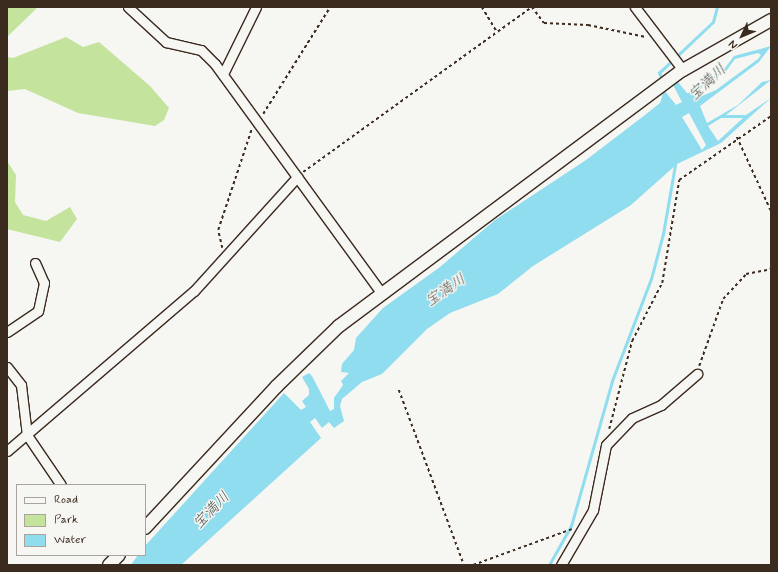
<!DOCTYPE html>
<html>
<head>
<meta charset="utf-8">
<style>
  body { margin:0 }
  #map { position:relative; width:778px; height:572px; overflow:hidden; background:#f6f6f2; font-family:Mynerve,"Klee One",sans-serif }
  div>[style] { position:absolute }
  .green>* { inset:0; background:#c4e39c }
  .water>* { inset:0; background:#8fddef }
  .stream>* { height:2.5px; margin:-1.25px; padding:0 1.25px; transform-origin:1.25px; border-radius:1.25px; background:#8fddef }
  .path>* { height:1.5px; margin-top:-0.75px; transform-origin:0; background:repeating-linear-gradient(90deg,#3b2a1e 0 3px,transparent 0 6px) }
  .roads { filter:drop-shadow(1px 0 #3b2a1e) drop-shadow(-1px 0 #3b2a1e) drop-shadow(0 1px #3b2a1e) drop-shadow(0 -1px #3b2a1e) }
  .street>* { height:9px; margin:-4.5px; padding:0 4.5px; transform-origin:4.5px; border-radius:4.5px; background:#f6f6f2 }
  .secondary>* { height:12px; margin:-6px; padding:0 6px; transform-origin:6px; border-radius:6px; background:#f6f6f2 }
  span { translate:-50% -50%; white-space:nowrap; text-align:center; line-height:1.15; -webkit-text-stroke:3px #f6f6f2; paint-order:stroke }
  .water-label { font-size:15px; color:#505752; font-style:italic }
  .frame { position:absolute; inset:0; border:8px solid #3b2a1e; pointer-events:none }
  .legend { position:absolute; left:16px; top:484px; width:130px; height:72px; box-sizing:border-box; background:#f6f6f2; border:1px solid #aba49d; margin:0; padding:5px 7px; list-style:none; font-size:12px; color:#3b2a1e }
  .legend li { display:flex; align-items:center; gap:8px; height:20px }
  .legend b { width:20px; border:1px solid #aba49d }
  .north { position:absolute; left:722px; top:16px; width:40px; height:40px; -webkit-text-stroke:3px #f6f6f2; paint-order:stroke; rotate:226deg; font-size:11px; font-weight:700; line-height:16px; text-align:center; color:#3b2a1e }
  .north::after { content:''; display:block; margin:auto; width:14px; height:18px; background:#3b2a1e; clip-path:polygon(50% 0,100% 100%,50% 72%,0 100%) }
</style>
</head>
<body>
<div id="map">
  <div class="green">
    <div style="clip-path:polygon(7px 7px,38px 7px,7px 37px)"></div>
    <div style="clip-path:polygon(66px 37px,83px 47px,99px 42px,150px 86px,169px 108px,164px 120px,155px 126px,78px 113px,25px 89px,7px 91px,7px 57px,13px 58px)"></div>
    <div style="clip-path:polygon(7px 161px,16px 175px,15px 202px,23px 215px,46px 221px,70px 207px,77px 219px,60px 242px,7px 229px)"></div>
  </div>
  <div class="water">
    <div style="clip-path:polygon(evenodd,771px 46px,759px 62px,700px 106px,707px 123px,738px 105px,762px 82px,771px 80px,726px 115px,746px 115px,771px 98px,721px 143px,677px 164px,631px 205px,533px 266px,498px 294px,450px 313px,427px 329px,382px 374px,362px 382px,342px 399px,340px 406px,344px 421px,334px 428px,329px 422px,322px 428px,315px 418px,310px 422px,321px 438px,181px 565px,131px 565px,138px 555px,145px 555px,145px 546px,284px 393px,301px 410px,306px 407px,302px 401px,309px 395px,309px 389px,302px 377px,309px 373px,312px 376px,330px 411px,334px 409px,334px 398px,343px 385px,341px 381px,349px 373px,341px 372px,342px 364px,354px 350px,356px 338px,383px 308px,440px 267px,495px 220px,586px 160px,645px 115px,660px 103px,664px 90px,676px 105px,682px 102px,673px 85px,678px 82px,687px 93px,692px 93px,725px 68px,734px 56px,771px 46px,758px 53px,761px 55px,758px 59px,716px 90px,702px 96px,698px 93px,703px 85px,726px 71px,735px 59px,758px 53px,771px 46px,689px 113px,706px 145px,702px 150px,682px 117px,689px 113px,771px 46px,743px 118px,718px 141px,708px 126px,721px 118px,743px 118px)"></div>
  </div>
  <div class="stream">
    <div style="left:663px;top:81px;width:9px;rotate:-117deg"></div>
    <div style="left:659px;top:73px;width:74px;rotate:-43.4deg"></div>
    <div style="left:713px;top:22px;width:16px;rotate:-75deg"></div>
    <div style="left:549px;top:565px;width:45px;rotate:-60.6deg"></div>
    <div style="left:571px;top:526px;width:151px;rotate:-74.2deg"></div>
    <div style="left:612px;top:381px;width:109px;rotate:-69.1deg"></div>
    <div style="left:651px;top:279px;width:47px;rotate:-75.1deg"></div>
    <div style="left:663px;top:234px;width:70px;rotate:-80.1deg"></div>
  </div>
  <div class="path">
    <div style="left:482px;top:7px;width:29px;rotate:59deg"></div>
    <div style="left:532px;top:7px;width:20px;rotate:53deg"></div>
    <div style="left:544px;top:23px;width:44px;rotate:2.6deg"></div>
    <div style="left:588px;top:25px;width:59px;rotate:11.7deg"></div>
    <div style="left:263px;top:114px;width:126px;rotate:-57.9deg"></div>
    <div style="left:737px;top:137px;width:81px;rotate:65.3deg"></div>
    <div style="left:303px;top:172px;width:282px;rotate:-35.8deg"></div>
    <div style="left:222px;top:248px;width:18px;rotate:-103deg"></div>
    <div style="left:218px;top:230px;width:108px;rotate:-71.6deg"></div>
    <div style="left:699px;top:366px;width:71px;rotate:-70.3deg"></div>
    <div style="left:723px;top:299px;width:34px;rotate:-47deg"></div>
    <div style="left:746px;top:274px;width:25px;rotate:-11deg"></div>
    <div style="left:399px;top:390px;width:187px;rotate:69.6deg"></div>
    <div style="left:609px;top:429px;width:91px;rotate:-75.4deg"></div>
    <div style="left:632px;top:341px;width:65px;rotate:-62.7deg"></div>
    <div style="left:662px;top:283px;width:104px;rotate:-80.6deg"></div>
    <div style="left:679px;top:180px;width:112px;rotate:-34.8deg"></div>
    <div style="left:473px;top:565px;width:105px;rotate:-20deg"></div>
  </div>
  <div class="roads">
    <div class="street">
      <div style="left:128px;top:7px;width:52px;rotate:42.6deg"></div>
      <div style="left:166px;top:42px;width:36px;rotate:13deg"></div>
      <div style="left:201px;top:50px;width:20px;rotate:45deg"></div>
      <div style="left:215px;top:64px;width:284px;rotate:54deg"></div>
      <div style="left:635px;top:7px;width:79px;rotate:52.7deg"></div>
      <div style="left:223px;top:74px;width:75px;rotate:-63.8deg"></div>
      <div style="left:7px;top:332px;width:37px;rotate:-34deg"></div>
      <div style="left:38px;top:311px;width:29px;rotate:-78deg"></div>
      <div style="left:44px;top:283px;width:22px;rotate:-114deg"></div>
      <div style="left:7px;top:367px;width:23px;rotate:52deg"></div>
      <div style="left:21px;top:385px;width:50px;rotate:83.2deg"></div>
      <div style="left:27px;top:435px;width:60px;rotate:55.8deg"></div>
      <div style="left:7px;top:451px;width:246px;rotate:-40.6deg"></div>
      <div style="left:194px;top:291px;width:154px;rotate:-47.9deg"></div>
      <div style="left:561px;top:565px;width:64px;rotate:-59.8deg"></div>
      <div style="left:593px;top:510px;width:66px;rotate:-78.7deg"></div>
      <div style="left:606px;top:445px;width:37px;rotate:-46deg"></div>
      <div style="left:632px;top:418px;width:32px;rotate:-24deg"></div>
      <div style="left:661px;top:405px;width:48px;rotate:-40.7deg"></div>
    </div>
    <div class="secondary">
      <div style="left:145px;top:528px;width:194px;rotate:-47.1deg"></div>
      <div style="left:277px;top:386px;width:86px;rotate:-44.1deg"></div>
      <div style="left:339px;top:326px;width:429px;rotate:-36.7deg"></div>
      <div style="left:683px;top:70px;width:101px;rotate:-29.6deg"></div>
      <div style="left:109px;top:565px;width:14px;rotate:-45deg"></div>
    </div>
  </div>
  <div class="water-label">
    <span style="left:708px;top:83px;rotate:-43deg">宝満川</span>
    <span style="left:446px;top:291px;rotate:-34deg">宝満川</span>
    <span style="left:212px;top:511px;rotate:-46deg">宝満川</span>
  </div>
  <div class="frame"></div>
  <ul class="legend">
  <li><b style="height:5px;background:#f6f6f2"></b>Road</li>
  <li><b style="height:11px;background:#c4e39c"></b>Park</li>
  <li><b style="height:11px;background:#8fddef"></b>Water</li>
  </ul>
  <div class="north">N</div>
</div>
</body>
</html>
